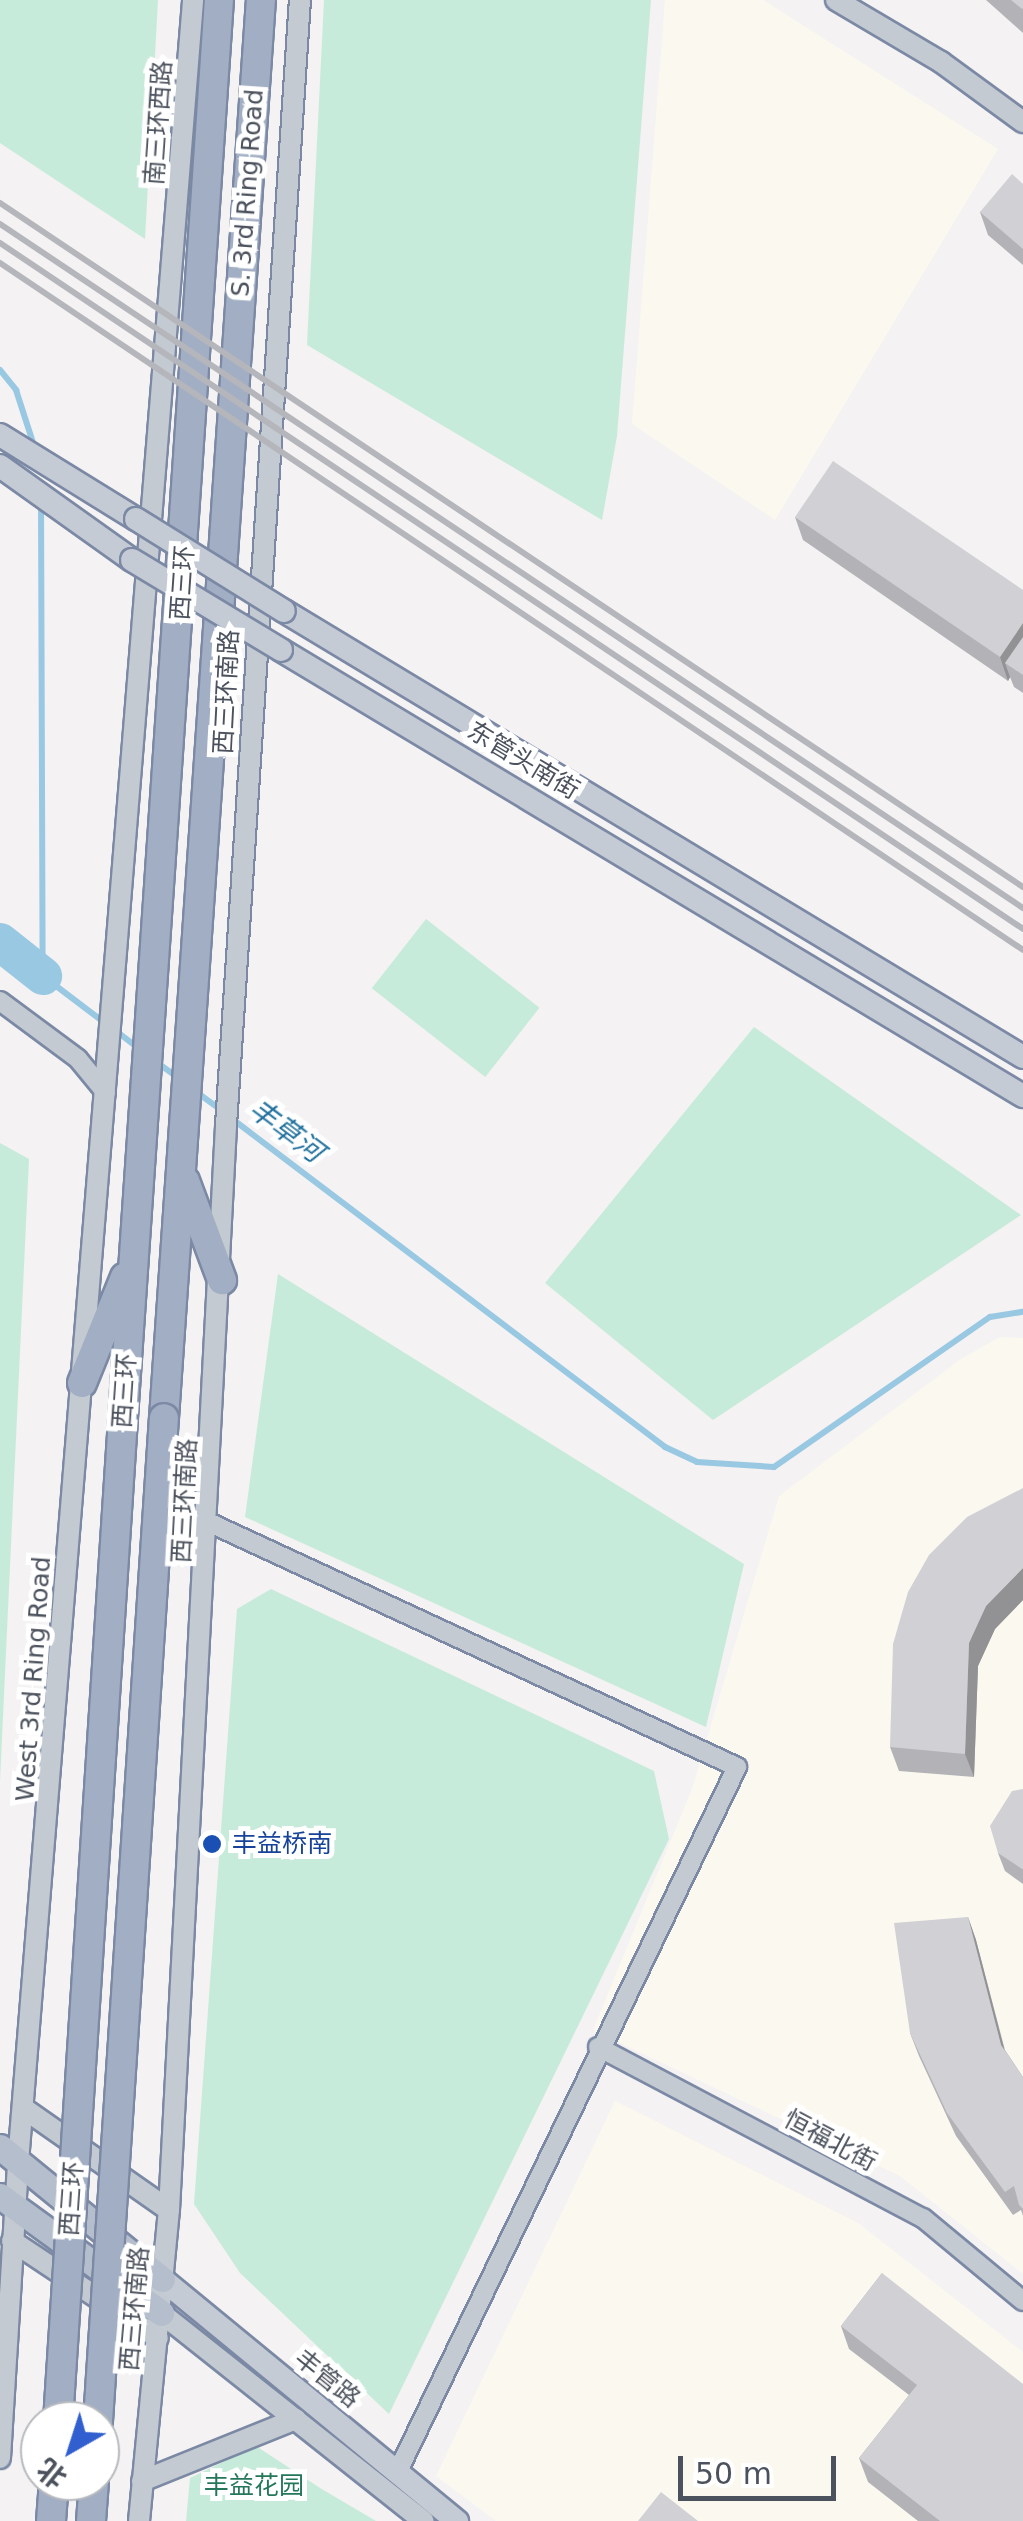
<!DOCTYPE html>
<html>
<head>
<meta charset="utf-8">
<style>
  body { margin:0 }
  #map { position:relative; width:1023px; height:2521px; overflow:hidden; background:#f4f2f2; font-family:"DejaVu Sans","Noto Sans SC",sans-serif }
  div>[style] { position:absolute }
  .commercial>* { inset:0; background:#fbf9ef }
  .green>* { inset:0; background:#c7ebda; transform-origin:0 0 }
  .stream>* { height:6px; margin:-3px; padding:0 3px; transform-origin:3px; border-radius:3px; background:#99c8e2 }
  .river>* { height:38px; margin:-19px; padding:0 19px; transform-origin:19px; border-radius:19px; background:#99c8e2 }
  .roads { filter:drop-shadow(2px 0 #7b89a5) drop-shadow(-2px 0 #7b89a5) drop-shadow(0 2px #7b89a5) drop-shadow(0 -2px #7b89a5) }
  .minor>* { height:18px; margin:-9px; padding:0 9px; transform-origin:9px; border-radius:9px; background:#c4cad1 }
  .tertiary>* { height:20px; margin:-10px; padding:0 10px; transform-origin:10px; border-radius:10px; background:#c4cad1 }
  .secondary>* { height:22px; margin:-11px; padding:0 11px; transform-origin:11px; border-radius:11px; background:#c5cbd5 }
  .primary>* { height:25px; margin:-12.5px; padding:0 12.5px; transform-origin:12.5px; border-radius:12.5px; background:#b5becc }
  .trunk>* { height:28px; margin:-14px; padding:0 14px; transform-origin:14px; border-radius:14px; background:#a2aec3 }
  .rail>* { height:6px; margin:-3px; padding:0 3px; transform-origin:3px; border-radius:3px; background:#b5b6bb }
  .bridges { filter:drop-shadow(2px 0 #7b89a5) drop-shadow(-2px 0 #7b89a5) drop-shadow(0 2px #7b89a5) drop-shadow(0 -2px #7b89a5) }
  .secondary-bridge>* { height:22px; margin:-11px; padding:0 11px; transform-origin:11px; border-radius:11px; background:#c5cbd5 }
  .trunk-bridge>* { height:28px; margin:-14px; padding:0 14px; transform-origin:14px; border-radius:14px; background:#a2aec3 }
  .wall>* { inset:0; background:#b3b3b7 }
  .shaded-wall>* { inset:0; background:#929295 }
  .building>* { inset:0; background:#d0d0d5 }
  .dots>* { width:28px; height:28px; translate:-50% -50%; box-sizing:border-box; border:5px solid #fff; border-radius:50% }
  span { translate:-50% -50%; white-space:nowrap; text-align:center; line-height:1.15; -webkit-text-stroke:10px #fff; paint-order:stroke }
  .street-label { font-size:25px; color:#4c525d }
  .transit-label { font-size:25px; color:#164399 }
  .left { translate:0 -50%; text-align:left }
  .park-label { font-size:25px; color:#247759 }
  .water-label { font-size:28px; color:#1f709d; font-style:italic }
  .north { position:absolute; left:20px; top:2401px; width:100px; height:100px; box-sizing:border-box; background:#fff; border:2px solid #b7babe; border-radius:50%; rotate:219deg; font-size:28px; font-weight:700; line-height:40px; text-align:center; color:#4c525d }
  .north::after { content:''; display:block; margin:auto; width:35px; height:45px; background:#315fcf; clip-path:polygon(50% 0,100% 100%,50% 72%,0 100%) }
  .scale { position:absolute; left:678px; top:2456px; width:158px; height:45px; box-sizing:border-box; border:5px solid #4c525d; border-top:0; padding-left:12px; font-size:30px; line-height:35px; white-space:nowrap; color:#4c525d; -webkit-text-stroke:8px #fff; paint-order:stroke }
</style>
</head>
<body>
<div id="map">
  <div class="commercial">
    <div style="clip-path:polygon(665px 0,763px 0,998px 149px,775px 520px,632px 424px)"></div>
    <div style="clip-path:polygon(1000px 1337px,1023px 1338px,1023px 2274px,900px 2176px,593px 2030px,692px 1789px,779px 1496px,961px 1359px)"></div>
    <div style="clip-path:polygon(615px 2101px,858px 2223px,1023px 2352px,1023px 2521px,496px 2521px,436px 2476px)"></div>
  </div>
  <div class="green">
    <div style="clip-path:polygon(0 0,158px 0,145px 239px,0 143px)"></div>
    <div style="clip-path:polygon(324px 0,651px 0,617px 436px,602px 520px,307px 345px)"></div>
    <div style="left:426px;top:919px;width:144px;height:88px;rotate:38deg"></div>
    <div style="clip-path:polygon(754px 1027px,1021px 1215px,713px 1420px,545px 1283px)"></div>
    <div style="clip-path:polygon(0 1143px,29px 1159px,0 1781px)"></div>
    <div style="clip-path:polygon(278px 1274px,744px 1564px,706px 1727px,245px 1517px)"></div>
    <div style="clip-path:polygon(271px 1589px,654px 1771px,669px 1839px,389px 2414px,240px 2273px,194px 2204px,237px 1609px)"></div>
    <div style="clip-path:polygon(256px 2446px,320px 2488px,376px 2521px,186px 2521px,190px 2478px)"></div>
  </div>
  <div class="stream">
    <div style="left:0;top:370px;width:26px;rotate:51deg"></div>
    <div style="left:16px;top:390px;width:62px;rotate:72.1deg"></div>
    <div style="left:41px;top:501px;width:475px;rotate:89.8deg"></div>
    <div style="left:43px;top:976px;width:78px;rotate:37.2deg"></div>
    <div style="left:115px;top:1030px;width:33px;rotate:38deg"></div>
    <div style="left:155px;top:1061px;width:27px;rotate:36deg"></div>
    <div style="left:195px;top:1091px;width:32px;rotate:36deg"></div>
    <div style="left:231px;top:1118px;width:545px;rotate:37.16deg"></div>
    <div style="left:665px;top:1447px;width:35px;rotate:25deg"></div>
    <div style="left:697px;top:1462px;width:77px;rotate:3.7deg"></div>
    <div style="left:774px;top:1467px;width:263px;rotate:-34.8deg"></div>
    <div style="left:990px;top:1317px;width:33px;rotate:-9deg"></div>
  </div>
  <div class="river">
    <div style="left:0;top:942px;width:55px;rotate:38.3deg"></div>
  </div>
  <div class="roads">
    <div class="minor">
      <div style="left:0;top:1001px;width:97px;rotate:36.6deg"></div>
      <div style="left:78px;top:1059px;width:44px;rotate:50.5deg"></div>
      <div style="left:208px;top:1522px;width:583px;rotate:24.85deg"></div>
      <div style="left:737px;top:1767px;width:784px;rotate:115.71deg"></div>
      <div style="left:598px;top:2047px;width:367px;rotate:27.8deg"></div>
      <div style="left:923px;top:2218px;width:130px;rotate:39.7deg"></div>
    </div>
    <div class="tertiary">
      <div style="left:836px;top:0;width:122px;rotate:30.6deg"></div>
      <div style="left:941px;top:62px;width:102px;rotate:36.2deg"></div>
      <div style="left:26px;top:2110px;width:174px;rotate:35deg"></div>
      <div style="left:12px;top:2241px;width:175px;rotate:33.6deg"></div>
      <div style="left:161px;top:2313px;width:335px;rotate:38.4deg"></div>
      <div style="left:0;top:2458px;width:297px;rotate:-86.5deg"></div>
      <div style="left:18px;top:2162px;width:2169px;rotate:-85.37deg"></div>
      <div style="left:142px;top:2481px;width:166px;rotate:-21.9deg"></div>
      <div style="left:139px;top:2521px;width:312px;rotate:-84.5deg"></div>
      <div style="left:169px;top:2210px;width:1086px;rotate:-86.99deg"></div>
      <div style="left:226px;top:1125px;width:1127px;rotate:-86.24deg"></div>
    </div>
    <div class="secondary">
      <div style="left:0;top:435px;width:160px;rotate:31.7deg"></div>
      <div style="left:0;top:466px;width:162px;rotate:35.5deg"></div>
      <div style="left:284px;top:611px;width:863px;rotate:31.11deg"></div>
      <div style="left:281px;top:650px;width:866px;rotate:31.01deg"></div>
      <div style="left:162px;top:2279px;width:382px;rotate:39.4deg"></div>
    </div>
    <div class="primary">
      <div style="left:0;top:2147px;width:209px;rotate:39.2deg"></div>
      <div style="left:0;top:2196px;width:199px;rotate:36deg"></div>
    </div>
    <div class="trunk">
      <div style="left:185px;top:1181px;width:106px;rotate:69.5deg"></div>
      <div style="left:82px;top:1383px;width:114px;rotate:-67.9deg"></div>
      <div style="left:123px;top:1418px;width:1421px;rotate:-86.13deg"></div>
      <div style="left:164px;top:1418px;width:1421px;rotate:-86.09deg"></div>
      <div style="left:51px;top:2521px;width:40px;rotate:-85.7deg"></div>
      <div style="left:91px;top:2521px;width:40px;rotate:-85.7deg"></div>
    </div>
  </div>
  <div class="rail">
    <div style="left:0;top:203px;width:1231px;rotate:33.77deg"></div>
    <div style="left:0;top:224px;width:1231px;rotate:33.77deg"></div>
    <div style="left:0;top:243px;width:1232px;rotate:33.84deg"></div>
    <div style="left:0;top:263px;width:1232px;rotate:33.88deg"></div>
  </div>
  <div class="bridges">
    <div class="secondary-bridge">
      <div style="left:136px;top:519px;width:174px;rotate:31.9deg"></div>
      <div style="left:132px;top:560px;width:174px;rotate:31.1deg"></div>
    </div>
    <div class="trunk-bridge">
      <div style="left:58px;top:2421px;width:1005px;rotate:-86.29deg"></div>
      <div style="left:98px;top:2421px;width:1005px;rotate:-86.24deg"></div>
    </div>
  </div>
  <div class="wall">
    <div style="clip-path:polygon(986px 0,1023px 0,1023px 33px)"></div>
    <div style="clip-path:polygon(1023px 184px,1023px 265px,988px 235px,980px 212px)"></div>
    <div style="clip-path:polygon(795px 517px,1023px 590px,1023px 693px,1014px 687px,1010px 677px,1008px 681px,803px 540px)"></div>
    <div style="clip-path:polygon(1023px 1488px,1023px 1600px,995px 1629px,978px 1666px,974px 1777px,899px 1771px,890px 1747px)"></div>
    <div style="clip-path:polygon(1023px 1789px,1023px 1884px,1005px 1871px,998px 1853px)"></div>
    <div style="clip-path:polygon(968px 1917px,976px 1940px,1005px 2050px,1023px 2077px,1023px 2216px,1021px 2210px,1013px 2215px,956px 2136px,919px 2056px,910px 2033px)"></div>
    <div style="clip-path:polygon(882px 2273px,1023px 2521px,918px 2521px,868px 2482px,859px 2458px,909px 2395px,849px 2349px,841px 2326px)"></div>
  </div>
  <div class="shaded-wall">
    <div style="clip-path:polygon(1023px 623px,1023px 659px,1005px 663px,1010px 677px,1008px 681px,1000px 657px)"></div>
    <div style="clip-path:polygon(1023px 1568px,1023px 1600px,995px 1629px,978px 1666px,974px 1777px,965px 1754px,969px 1643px,986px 1606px)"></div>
    <div style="clip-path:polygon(968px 1917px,976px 1940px,1009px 2068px,1001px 2045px)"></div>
  </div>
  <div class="building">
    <div style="clip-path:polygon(1011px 0,1023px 0,1023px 8px,1022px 9px)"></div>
    <div style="clip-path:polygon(1012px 174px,1023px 184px,1023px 249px,980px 212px)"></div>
    <div style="clip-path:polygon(833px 461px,1023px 590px,1023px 623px,1000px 657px,795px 517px)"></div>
    <div style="clip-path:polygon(1023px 637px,1023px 675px,1005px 663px)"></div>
    <div style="clip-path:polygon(1023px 1488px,1023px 1568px,986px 1606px,969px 1643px,965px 1754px,890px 1747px,893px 1644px,908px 1592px,929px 1555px,967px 1517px)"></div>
    <div style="clip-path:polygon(1023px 1789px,1023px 1869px,1022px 1869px,998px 1853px,990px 1826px,1012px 1791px)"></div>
    <div style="clip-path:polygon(968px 1917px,1001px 2045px,1023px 2077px,1023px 2209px,1019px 2205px,1014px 2186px,1005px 2192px,947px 2113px,910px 2033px,894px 1923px)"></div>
    <div style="clip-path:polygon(882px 2273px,1023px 2384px,1023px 2521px,940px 2521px,859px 2458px,917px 2385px,841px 2326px)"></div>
    <div style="clip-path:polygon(661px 2492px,698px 2521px,638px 2521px)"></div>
  </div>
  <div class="dots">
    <div style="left:212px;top:1844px;background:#1a4fb4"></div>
  </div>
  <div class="street-label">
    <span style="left:159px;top:123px;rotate:-86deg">南三环西路</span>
    <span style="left:248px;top:193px;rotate:-86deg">S. 3rd Ring Road</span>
    <span style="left:183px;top:583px;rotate:-86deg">西三环</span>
    <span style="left:227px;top:692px;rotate:-87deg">西三环南路</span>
    <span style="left:523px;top:761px;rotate:31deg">东管头南街</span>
    <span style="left:125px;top:1391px;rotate:-86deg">西三环</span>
    <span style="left:185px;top:1501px;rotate:-87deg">西三环南路</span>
    <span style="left:34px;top:1679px;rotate:-86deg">West 3rd Ring Road</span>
    <span style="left:830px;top:2141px;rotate:28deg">恒福北街</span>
    <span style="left:72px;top:2199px;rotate:-86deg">西三环</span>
    <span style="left:135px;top:2309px;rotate:-85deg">西三环南路</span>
    <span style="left:327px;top:2379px;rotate:39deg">丰管路</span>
  </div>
  <div class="transit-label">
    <span class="left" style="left:232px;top:1844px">丰益桥南</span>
  </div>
  <div class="park-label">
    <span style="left:254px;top:2486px">丰益花园</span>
  </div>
  <div class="water-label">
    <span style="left:286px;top:1131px;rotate:37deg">丰草河</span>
  </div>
  <div class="north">北</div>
  <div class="scale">50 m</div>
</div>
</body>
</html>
